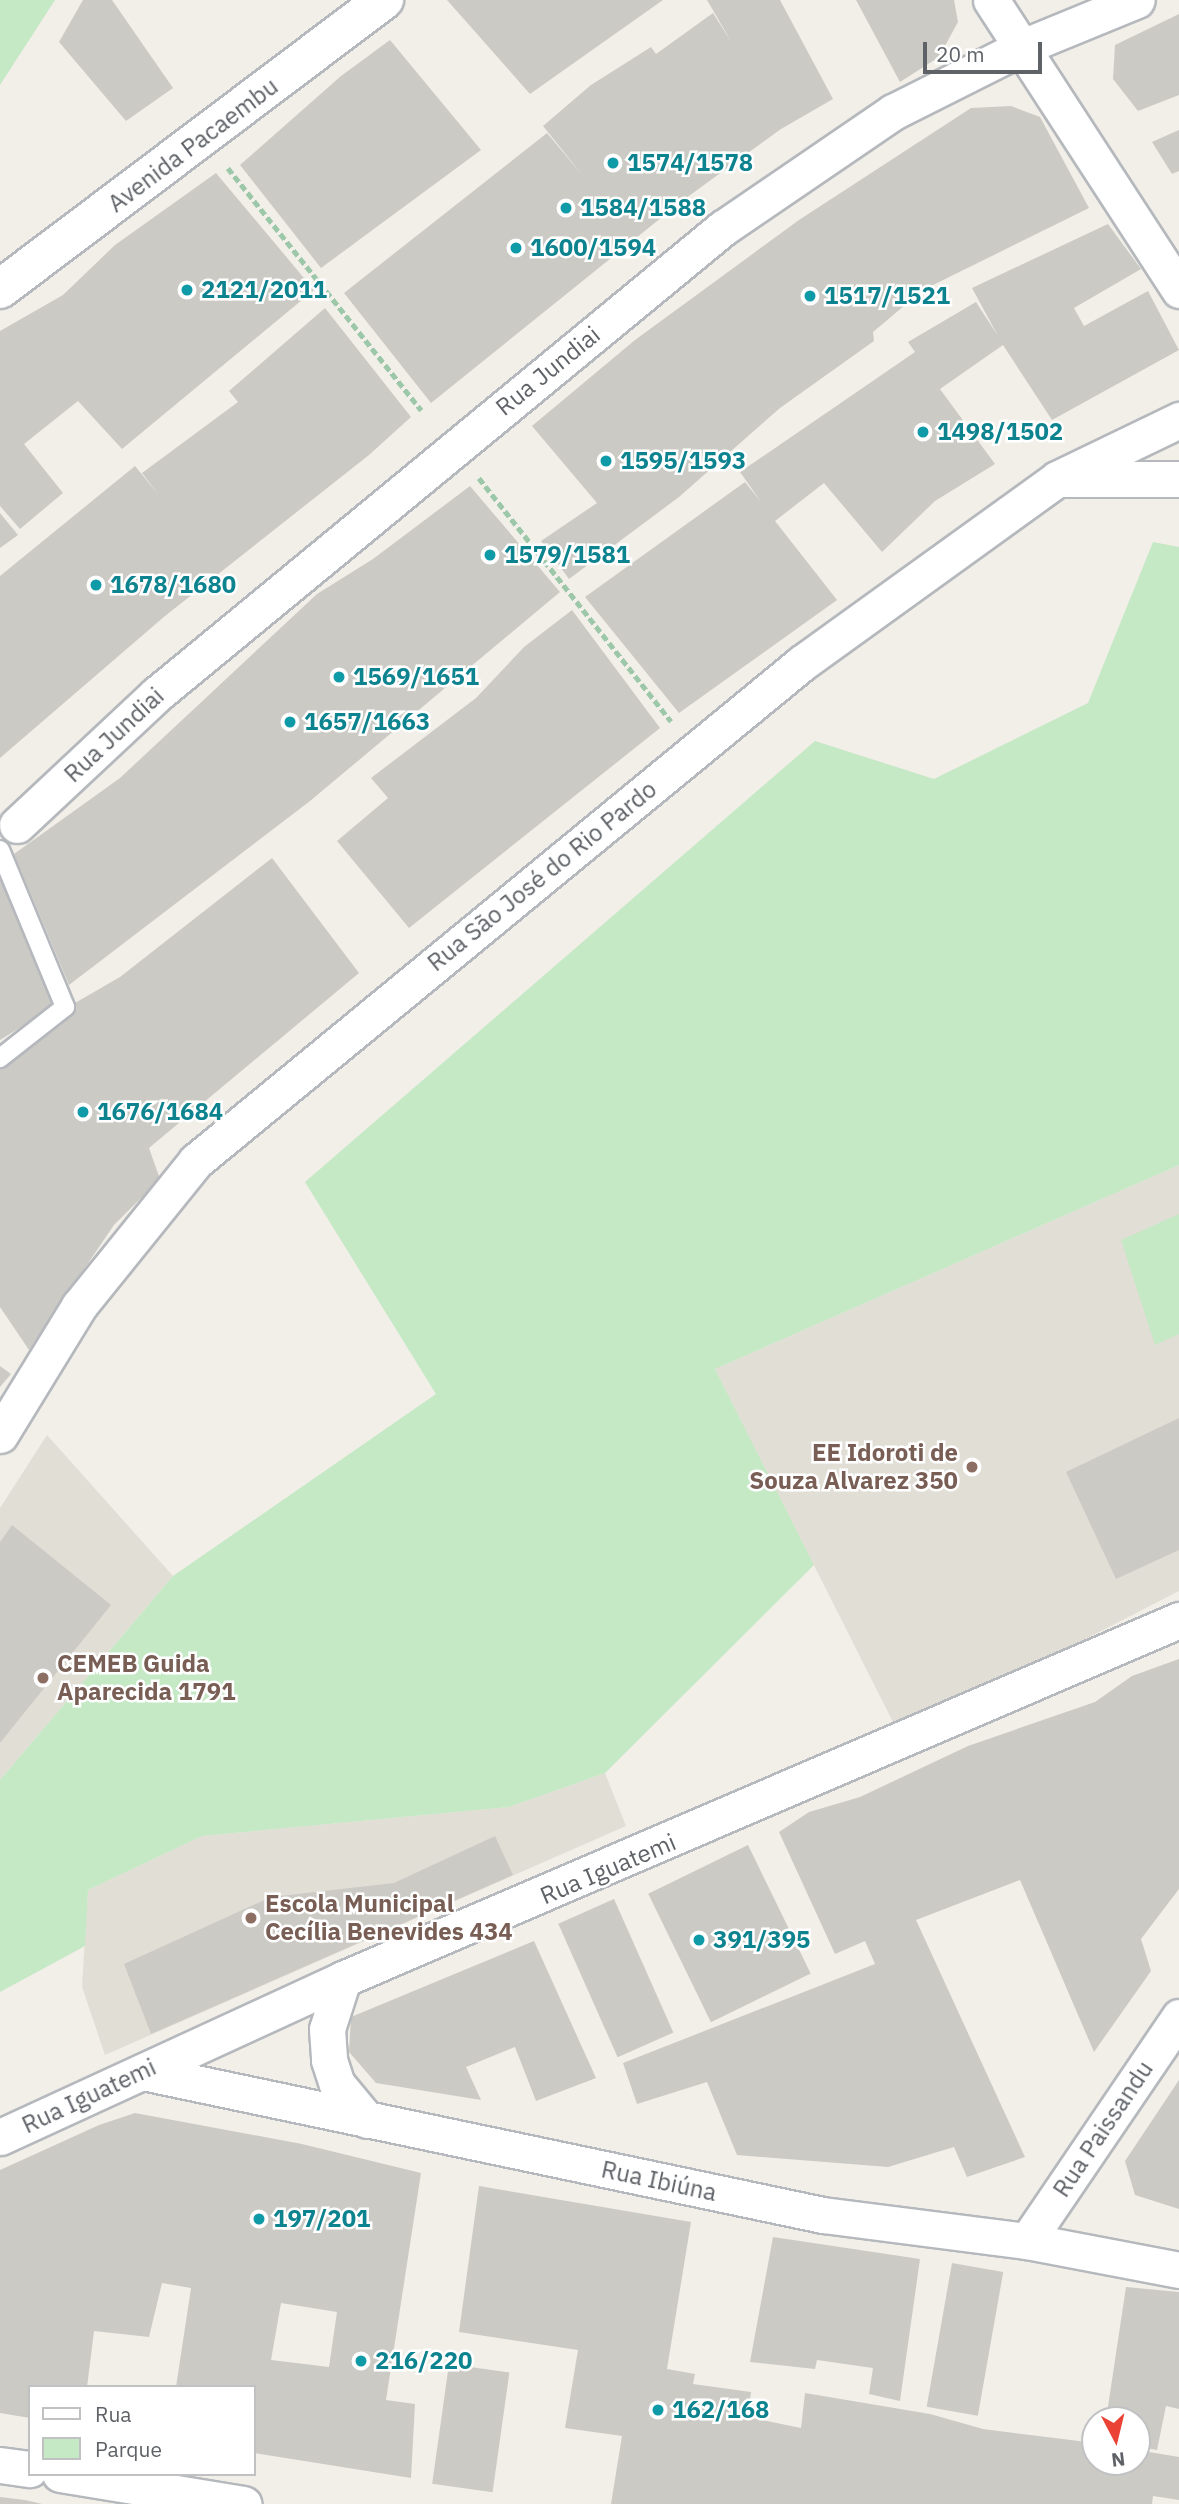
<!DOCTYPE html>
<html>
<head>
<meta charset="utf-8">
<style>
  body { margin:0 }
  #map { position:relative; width:1179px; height:2504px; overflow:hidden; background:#f1efe8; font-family:"IBM Plex Sans",sans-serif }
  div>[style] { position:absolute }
  .education>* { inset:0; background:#e1ded6 }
  .green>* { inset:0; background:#c5e8c5 }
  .building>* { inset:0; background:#cccac5; transform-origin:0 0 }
  .path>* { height:4.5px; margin-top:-2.25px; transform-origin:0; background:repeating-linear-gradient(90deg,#9cc7a9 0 7px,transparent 0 10.5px) }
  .roads { filter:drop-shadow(2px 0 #b5b8bc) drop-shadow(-2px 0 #b5b8bc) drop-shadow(0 2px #b5b8bc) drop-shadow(0 -2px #b5b8bc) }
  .lane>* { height:18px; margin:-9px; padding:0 9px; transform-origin:9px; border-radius:9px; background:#fff }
  .street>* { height:35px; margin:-17.5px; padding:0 17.5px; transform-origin:17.5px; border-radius:17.5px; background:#fff }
  .secondary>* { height:38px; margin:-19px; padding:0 19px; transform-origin:19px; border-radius:19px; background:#fff }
  .dots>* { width:19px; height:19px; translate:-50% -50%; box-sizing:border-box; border:4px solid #fff; border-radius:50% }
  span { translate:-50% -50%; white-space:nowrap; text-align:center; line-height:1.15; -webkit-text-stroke:5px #fff; paint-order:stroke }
  .street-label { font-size:24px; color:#5f6368 }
  .culture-label { font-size:24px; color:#0d838f; font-weight:700 }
  .left { translate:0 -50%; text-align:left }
  .education-label { font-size:24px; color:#785e54; font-weight:700 }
  .right { translate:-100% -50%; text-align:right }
  .legend { position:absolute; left:28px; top:2385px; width:228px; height:91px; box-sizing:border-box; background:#fff; border:2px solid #bfc1c3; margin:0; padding:9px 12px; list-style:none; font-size:21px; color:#5f6368 }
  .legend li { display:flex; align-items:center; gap:14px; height:35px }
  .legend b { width:35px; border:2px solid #bfc1c3 }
  .north { position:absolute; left:1081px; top:2406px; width:70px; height:70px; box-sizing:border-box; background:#fff; border:2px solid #bfc1c3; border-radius:50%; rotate:173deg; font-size:19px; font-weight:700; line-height:28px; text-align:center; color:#5f6368 }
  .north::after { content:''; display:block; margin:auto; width:24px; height:32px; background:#ea4335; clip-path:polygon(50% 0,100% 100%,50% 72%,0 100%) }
  .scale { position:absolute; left:923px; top:42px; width:119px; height:32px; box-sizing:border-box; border:4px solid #5f6368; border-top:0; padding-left:9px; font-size:21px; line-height:24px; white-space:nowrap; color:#5f6368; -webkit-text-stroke:5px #fff; paint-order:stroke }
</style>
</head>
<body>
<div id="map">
  <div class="education">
    <div style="clip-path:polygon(1179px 1165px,1179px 1591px,959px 1704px,896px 1728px,715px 1369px)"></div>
    <div style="clip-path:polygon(47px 1435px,173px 1576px,0 1780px,0 1508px)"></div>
    <div style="clip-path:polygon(605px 1773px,626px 1826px,105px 2055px,82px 1987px,88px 1890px,202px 1836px,509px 1807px)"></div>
  </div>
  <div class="green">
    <div style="clip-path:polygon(0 0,55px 0,0 85px)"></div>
    <div style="clip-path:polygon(1153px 542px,1179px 547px,1179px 1165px,715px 1369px,814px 1565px,605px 1773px,509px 1807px,202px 1836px,88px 1890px,85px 1946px,0 1992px,0 1780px,173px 1576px,436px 1394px,305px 1182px,815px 741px,934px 779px,1088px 703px)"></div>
    <div style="clip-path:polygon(1179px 1214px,1179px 1334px,1155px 1345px,1121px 1240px)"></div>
  </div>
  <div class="building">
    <div style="clip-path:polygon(83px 0,112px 0,173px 88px,126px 121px,59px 42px)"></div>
    <div style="clip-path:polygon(447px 0,663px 0,530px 94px)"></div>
    <div style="clip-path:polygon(707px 0,780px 0,833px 99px,781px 129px,682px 201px,431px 403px,344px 293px,547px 133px,584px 177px,543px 126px,591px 85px,651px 47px,656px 54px,713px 13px,732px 43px)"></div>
    <div style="clip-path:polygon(856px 0,954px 0,958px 22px,939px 57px,900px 82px)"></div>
    <div style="clip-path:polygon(1179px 14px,1179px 95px,1138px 111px,1113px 79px,1115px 45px)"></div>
    <div style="clip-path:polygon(390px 40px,481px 150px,321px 268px,240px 165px,341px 76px)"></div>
    <div style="clip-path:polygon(1011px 106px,1040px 117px,1089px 208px,923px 290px,873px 332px,874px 341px,780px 408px,679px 497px,569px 579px,541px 541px,597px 503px,532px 426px,635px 340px,799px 220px,971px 108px)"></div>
    <div style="clip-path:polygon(1179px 130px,1179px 171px,1172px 174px,1152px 142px)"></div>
    <div style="clip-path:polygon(216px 173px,314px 290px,122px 449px,78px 401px,24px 444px,63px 493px,20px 529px,0 506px,0 331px,63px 295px,115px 245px)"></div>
    <div style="clip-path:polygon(1108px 224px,1141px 269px,1074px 308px,1084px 326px,1148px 291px,1179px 350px,1052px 420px,1003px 345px,940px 389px,995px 464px,935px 501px,882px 552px,824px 483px,775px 521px,837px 600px,679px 713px,585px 597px,745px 482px,761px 502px,740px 472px,915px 352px,908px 342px,976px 302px,998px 336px,972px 288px)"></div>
    <div style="clip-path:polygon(325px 308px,411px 417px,369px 455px,165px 616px,0 758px,0 576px,135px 466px,158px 494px,142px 473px,238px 402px,229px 391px)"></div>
    <div style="clip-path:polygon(470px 486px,560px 592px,310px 801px,69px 985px,14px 854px,120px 778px,317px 594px,373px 559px)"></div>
    <div style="clip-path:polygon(0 513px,18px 535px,0 548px)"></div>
    <div style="clip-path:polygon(572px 610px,660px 728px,409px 928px,337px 841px,388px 798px,371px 778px,476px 698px,524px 647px)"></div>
    <div style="clip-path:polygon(272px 858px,359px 973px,149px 1148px,160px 1179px,114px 1225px,29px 1350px,0 1307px,0 1069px,75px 1003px,120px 977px)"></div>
    <div style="clip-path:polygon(0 875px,55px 1006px,0 1040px)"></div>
    <div style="clip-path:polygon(0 1366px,11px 1374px,0 1387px)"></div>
    <div style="clip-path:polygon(1179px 1418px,1179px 1550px,1116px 1579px,1066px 1472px)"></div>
    <div style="clip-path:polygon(12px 1525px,111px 1605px,0 1743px,0 1542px)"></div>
    <div style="clip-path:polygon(1179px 1659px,1179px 1889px,1141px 1939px,1151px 1971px,1094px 2052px,1020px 1880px,916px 1920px,1025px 2157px,967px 2177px,954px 2147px,888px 2167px,737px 2155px,707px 2082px,637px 2104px,623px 2063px,875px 1964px,865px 1941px,835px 1954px,779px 1832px,809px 1812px,860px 1797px,968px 1746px,1095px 1702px,1132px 1676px)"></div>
    <div style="clip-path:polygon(495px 1836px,513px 1875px,151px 2034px,124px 1964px,271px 1897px,394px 1883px)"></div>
    <div style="left:748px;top:1845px;width:143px;height:111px;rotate:64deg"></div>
    <div style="left:614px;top:1899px;width:146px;height:61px;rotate:66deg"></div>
    <div style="clip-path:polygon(534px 1941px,596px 2078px,536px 2101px,515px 2047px,466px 2067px,481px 2100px,376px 2083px,349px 2052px,351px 2017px)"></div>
    <div style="clip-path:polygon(1179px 2080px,1179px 2209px,1135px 2195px,1125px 2161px)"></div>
    <div style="clip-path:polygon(evenodd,135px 2113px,302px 2144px,421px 2173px,386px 2400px,415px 2404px,411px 2478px,254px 2453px,254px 2387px,176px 2387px,191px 2288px,162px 2283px,149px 2337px,94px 2331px,87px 2387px,30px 2387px,30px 2418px,0 2413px,0 2170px,99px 2125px,135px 2113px,281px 2303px,337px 2312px,329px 2367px,271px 2360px,281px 2303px)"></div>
    <div style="clip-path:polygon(479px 2186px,691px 2222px,667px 2369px,695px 2374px,693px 2384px,751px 2392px,748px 2417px,801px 2428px,805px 2393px,930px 2414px,983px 2429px,1095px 2443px,1095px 2462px,1137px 2462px,1137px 2450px,1179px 2457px,1179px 2500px,1153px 2496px,1152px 2504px,611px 2504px,622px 2436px,565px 2428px,578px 2350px,459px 2332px)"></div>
    <div style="clip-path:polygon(773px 2237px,920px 2259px,900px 2401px,869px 2394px,873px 2368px,817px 2360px,815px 2369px,750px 2362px)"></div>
    <div style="left:952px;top:2263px;width:52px;height:146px;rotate:10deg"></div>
    <div style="clip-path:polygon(1126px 2287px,1179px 2292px,1179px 2409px,1166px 2406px,1157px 2450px,1137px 2446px,1137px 2420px,1106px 2420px)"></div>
    <div style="left:449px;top:2364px;width:61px;height:121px;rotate:8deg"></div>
    <div style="clip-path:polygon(0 2497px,25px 2500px,42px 2504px,0 2504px)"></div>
  </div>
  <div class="path">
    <div style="left:228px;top:168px;width:310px;rotate:51.4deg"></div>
    <div style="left:479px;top:478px;width:310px;rotate:51.7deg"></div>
  </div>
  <div class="roads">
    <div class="lane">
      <div style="left:0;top:850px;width:170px;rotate:67.5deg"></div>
      <div style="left:65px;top:1007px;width:83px;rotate:141.9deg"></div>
    </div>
    <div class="street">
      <div style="left:991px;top:0;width:346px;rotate:57deg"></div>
      <div style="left:1064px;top:479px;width:115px"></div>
      <div style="left:17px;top:825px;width:192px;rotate:-43.1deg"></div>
      <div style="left:157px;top:694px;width:733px;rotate:-39.47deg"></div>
      <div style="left:723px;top:228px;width:206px;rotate:-34.3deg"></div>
      <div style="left:893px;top:112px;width:142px;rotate:-26.7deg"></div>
      <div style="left:1020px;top:48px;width:126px;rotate:-22.3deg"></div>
      <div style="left:0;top:1435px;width:151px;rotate:-58.5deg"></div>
      <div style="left:79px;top:1306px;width:186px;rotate:-51.1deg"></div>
      <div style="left:196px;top:1161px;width:784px;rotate:-39.41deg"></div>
      <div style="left:802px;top:663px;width:314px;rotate:-35.8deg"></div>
      <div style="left:1057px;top:479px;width:136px;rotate:-25.8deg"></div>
      <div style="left:343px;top:1979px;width:52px;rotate:107.7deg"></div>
      <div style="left:327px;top:2029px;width:31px;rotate:86deg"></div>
      <div style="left:329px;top:2060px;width:25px;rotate:72deg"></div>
      <div style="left:337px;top:2084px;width:47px;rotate:50.2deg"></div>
      <div style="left:143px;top:2072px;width:695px;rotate:11.88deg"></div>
      <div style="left:823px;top:2215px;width:206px;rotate:7.3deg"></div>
      <div style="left:1027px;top:2241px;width:155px;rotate:10.8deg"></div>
      <div style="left:0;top:2137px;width:378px;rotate:-24.7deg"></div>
      <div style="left:343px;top:1979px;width:910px;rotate:-23.24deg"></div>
      <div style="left:1027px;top:2241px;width:271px;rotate:-55.8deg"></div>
      <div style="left:0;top:2465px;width:30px;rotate:8deg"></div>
      <div style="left:60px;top:2474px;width:186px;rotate:9.3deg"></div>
    </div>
    <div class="secondary">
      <div style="left:0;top:289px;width:481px;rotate:-37deg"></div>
    </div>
  </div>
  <div class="dots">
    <div style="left:613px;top:163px;background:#0f9aa8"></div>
    <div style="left:566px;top:208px;background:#0f9aa8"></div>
    <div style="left:516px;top:248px;background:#0f9aa8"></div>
    <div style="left:187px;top:290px;background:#0f9aa8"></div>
    <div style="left:810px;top:296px;background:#0f9aa8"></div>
    <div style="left:923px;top:432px;background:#0f9aa8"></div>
    <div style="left:606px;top:461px;background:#0f9aa8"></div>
    <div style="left:490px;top:555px;background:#0f9aa8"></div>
    <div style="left:96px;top:585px;background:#0f9aa8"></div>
    <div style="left:339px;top:677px;background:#0f9aa8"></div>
    <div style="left:290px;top:722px;background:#0f9aa8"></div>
    <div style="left:83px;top:1112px;background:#0f9aa8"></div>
    <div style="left:972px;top:1467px;background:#8d6e63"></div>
    <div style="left:43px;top:1678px;background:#8d6e63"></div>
    <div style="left:251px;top:1918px;background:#8d6e63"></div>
    <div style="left:699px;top:1940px;background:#0f9aa8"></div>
    <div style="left:259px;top:2219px;background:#0f9aa8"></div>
    <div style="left:361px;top:2361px;background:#0f9aa8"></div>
    <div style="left:658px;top:2410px;background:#0f9aa8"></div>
  </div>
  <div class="street-label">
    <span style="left:193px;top:145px;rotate:-37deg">Avenida Pacaembu</span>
    <span style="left:548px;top:371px;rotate:-39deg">Rua Jundiai</span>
    <span style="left:114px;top:735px;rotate:-43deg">Rua Jundiai</span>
    <span style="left:542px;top:876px;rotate:-39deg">Rua São José do Rio Pardo</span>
    <span style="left:608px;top:1869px;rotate:-23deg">Rua Iguatemi</span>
    <span style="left:89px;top:2096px;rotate:-25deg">Rua Iguatemi</span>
    <span style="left:1103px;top:2129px;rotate:-56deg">Rua Paissandu</span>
    <span style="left:659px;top:2181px;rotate:12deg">Rua Ibiúna</span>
  </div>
  <div class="culture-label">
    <span class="left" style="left:627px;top:163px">1574/1578</span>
    <span class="left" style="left:580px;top:208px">1584/1588</span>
    <span class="left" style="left:530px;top:248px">1600/1594</span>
    <span class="left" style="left:201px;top:290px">2121/2011</span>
    <span class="left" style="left:824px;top:296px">1517/1521</span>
    <span class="left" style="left:937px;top:432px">1498/1502</span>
    <span class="left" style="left:620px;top:461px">1595/1593</span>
    <span class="left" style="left:504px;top:555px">1579/1581</span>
    <span class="left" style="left:110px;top:585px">1678/1680</span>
    <span class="left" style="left:353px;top:677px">1569/1651</span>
    <span class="left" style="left:304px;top:722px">1657/1663</span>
    <span class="left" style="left:97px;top:1112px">1676/1684</span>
    <span class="left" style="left:713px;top:1940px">391/395</span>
    <span class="left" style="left:273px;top:2219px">197/201</span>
    <span class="left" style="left:375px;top:2361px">216/220</span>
    <span class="left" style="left:672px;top:2410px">162/168</span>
  </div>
  <div class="education-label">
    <span class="right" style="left:958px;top:1467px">EE Idoroti de<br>Souza Alvarez 350</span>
    <span class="left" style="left:57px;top:1678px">CEMEB Guida<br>Aparecida 1791</span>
    <span class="left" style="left:265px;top:1918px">Escola Municipal<br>Cecília Benevides 434</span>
  </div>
  <ul class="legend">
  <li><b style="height:9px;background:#fff"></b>Rua</li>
  <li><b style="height:19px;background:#c5e8c5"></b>Parque</li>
  </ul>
  <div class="north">N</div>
  <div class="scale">20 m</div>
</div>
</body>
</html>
